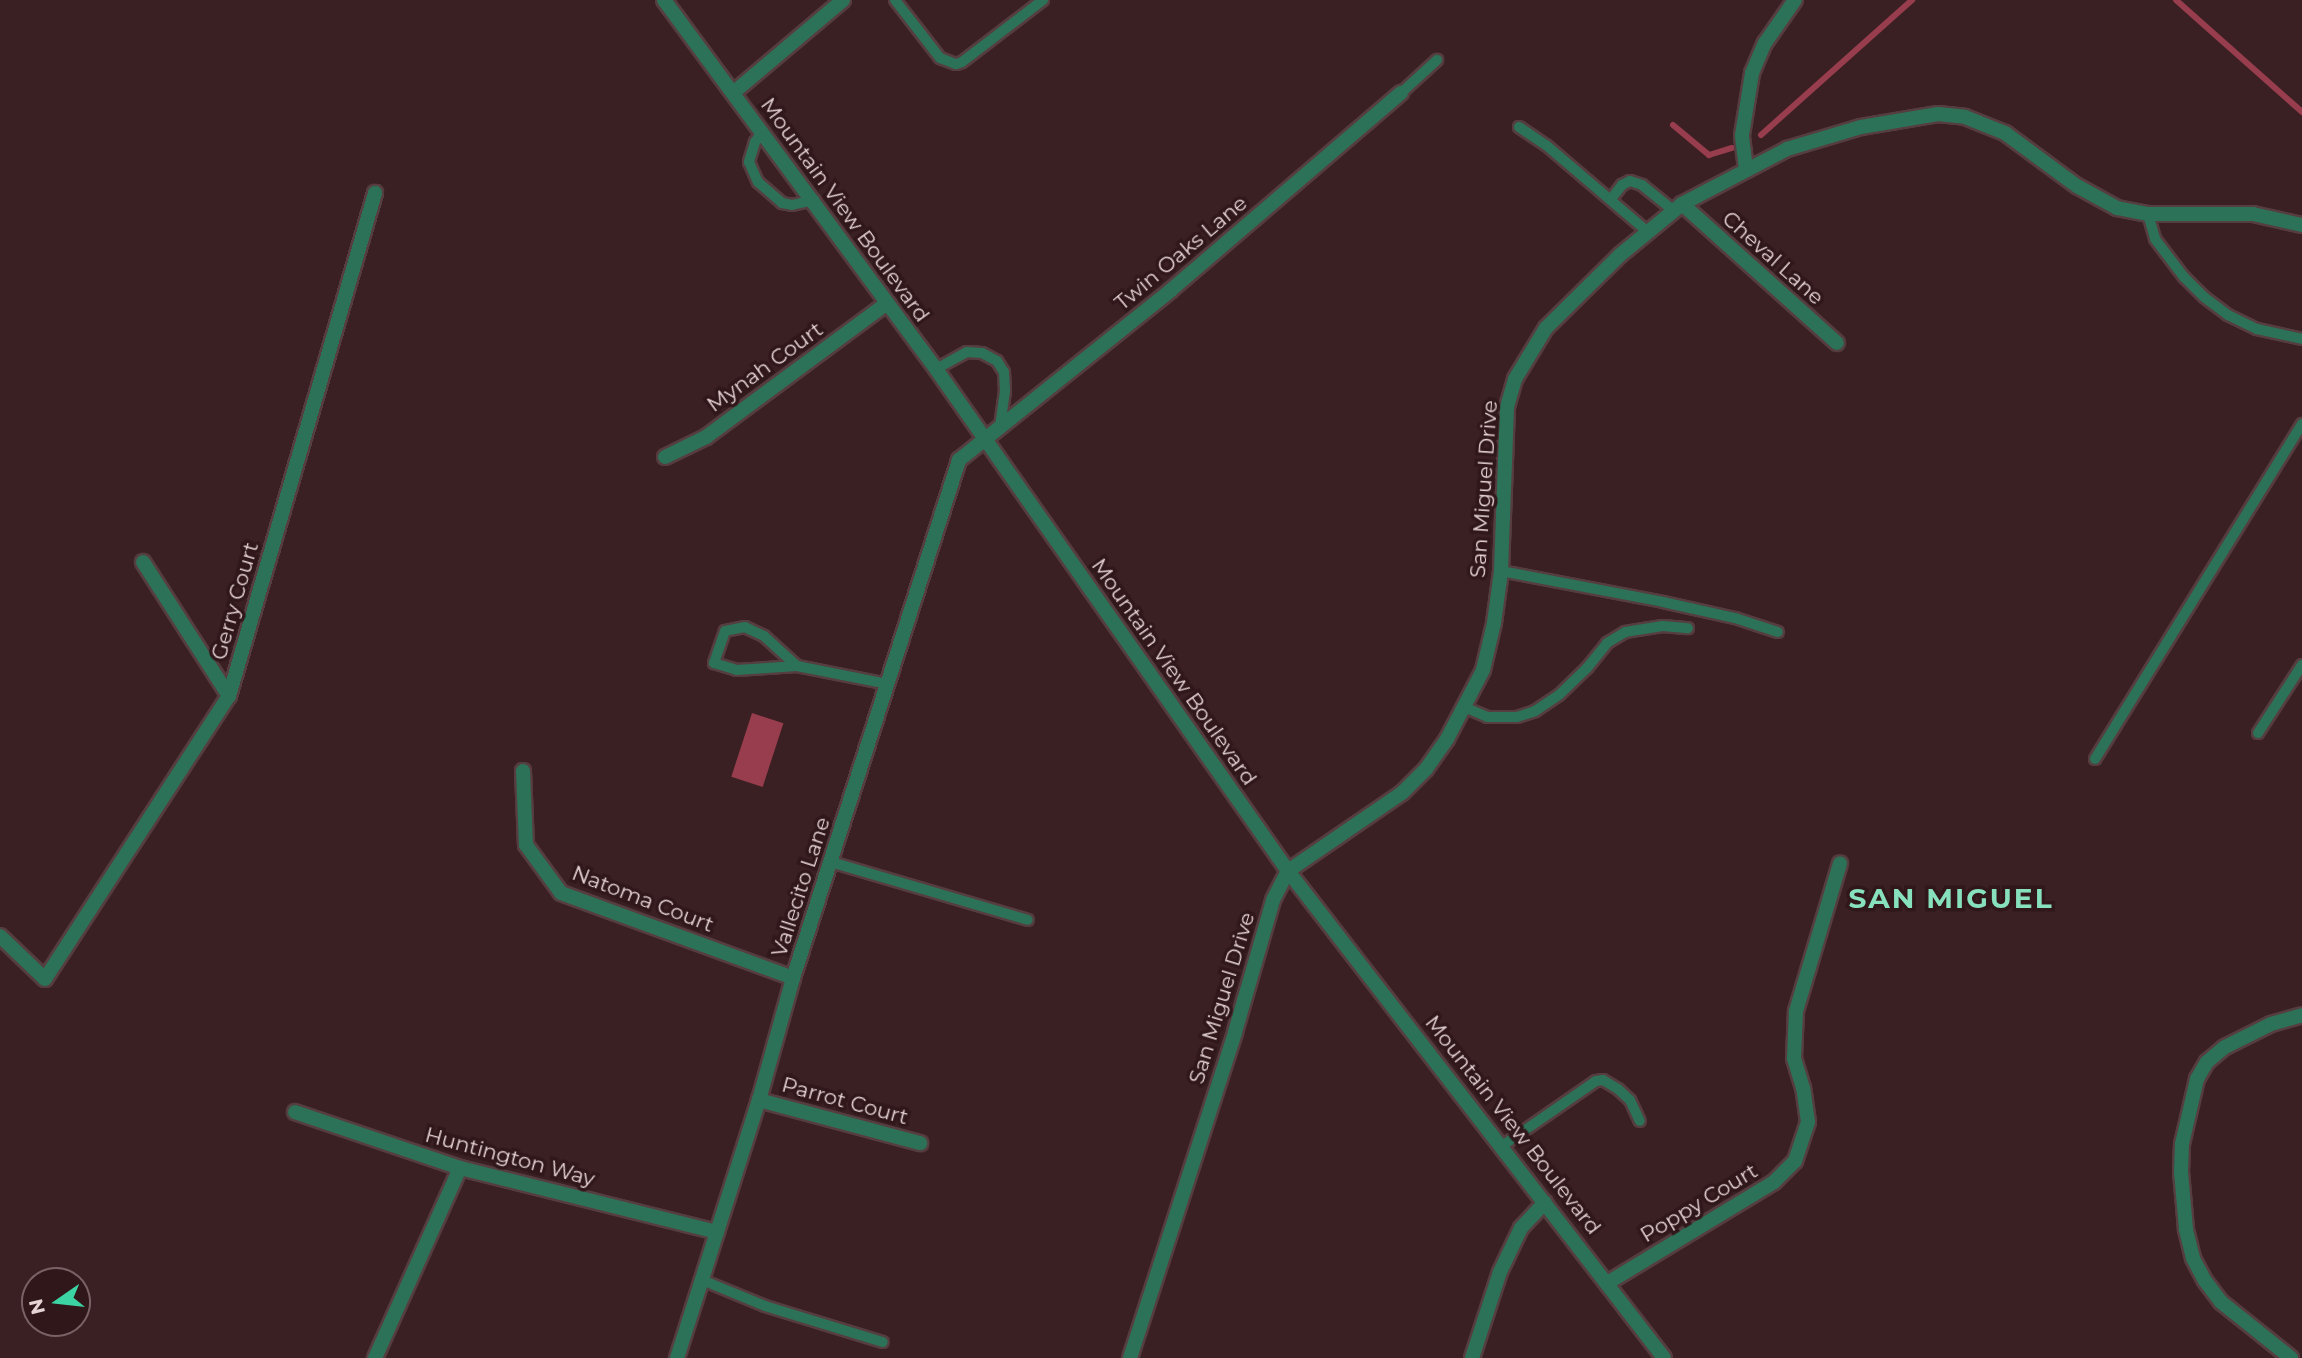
<!DOCTYPE html>
<html>
<head>
<meta charset="utf-8">
<style>
  body { margin:0 }
  #map { position:relative; width:2302px; height:1358px; overflow:hidden; background:#3a2023; font-family:Montserrat,sans-serif }
  div>[style] { position:absolute }
  .forest>* { inset:0; background:#983d4d; transform-origin:0 0 }
  .stream>* { height:6px; margin:-3px; padding:0 3px; transform-origin:3px; border-radius:3px; background:#983d4d }
  .roads { filter:drop-shadow(2px 0 #563d3f) drop-shadow(-2px 0 #563d3f) drop-shadow(0 2px #563d3f) drop-shadow(0 -2px #563d3f) }
  .service>* { height:10px; margin:-5px; padding:0 5px; transform-origin:5px; border-radius:5px; background:#2c7259 }
  .minor>* { height:14px; margin:-7px; padding:0 7px; transform-origin:7px; border-radius:7px; background:#2c7259 }
  .tertiary>* { height:14px; margin:-7px; padding:0 7px; transform-origin:7px; border-radius:7px; background:#2c7259 }
  span { translate:-50% -50%; white-space:nowrap; text-align:center; line-height:1.15; -webkit-text-stroke:7px #30171a; paint-order:stroke }
  .street-label { font-size:21px; color:#e6d3d5 }
  .district-label { font-size:28px; color:#88e1bd; font-weight:700; letter-spacing:2px }
  .north { position:absolute; left:21px; top:1267px; width:70px; height:70px; box-sizing:border-box; background:#30171a; border:2px solid #796265; border-radius:50%; rotate:256deg; font-size:19px; font-weight:700; line-height:28px; text-align:center; color:#e6d3d5 }
  .north::after { content:''; display:block; margin:auto; width:24px; height:32px; background:#3dd4a3; clip-path:polygon(50% 0,100% 100%,50% 72%,0 100%) }
</style>
</head>
<body>
<div id="map">
  <div class="forest">
    <div style="left:752px;top:713px;width:33px;height:67px;rotate:18deg"></div>
  </div>
  <div class="stream">
    <div style="left:2176px;top:0;width:169px;rotate:41.6deg"></div>
    <div style="left:1673px;top:125px;width:47px;rotate:39.8deg"></div>
    <div style="left:1709px;top:155px;width:24px;rotate:-17deg"></div>
    <div style="left:1761px;top:135px;width:203px;rotate:-41.8deg"></div>
  </div>
  <div class="roads">
    <div class="service">
      <div style="left:895px;top:0;width:73px;rotate:52.2deg"></div>
      <div style="left:940px;top:58px;width:17px;rotate:21deg"></div>
      <div style="left:956px;top:64px;width:6px;rotate:-18deg"></div>
      <div style="left:962px;top:62px;width:102px;rotate:-37.4deg"></div>
      <div style="left:1401px;top:93px;width:49px;rotate:-42.5deg"></div>
      <div style="left:1519px;top:127px;width:32px;rotate:34deg"></div>
      <div style="left:1546px;top:145px;width:134px;rotate:40.5deg"></div>
      <div style="left:763px;top:131px;width:14px;rotate:126deg"></div>
      <div style="left:755px;top:142px;width:21px;rotate:107deg"></div>
      <div style="left:749px;top:162px;width:22px;rotate:66deg"></div>
      <div style="left:758px;top:182px;width:32px;rotate:41deg"></div>
      <div style="left:782px;top:203px;width:10px;rotate:11deg"></div>
      <div style="left:792px;top:205px;width:23px;rotate:-13deg"></div>
      <div style="left:1611px;top:199px;width:18px;rotate:-52deg"></div>
      <div style="left:1622px;top:185px;width:9px;rotate:-27deg"></div>
      <div style="left:1630px;top:181px;width:13px;rotate:18deg"></div>
      <div style="left:1642px;top:185px;width:41px;rotate:39.1deg"></div>
      <div style="left:2148px;top:214px;width:26px;rotate:74deg"></div>
      <div style="left:2155px;top:239px;width:48px;rotate:52.7deg"></div>
      <div style="left:2184px;top:277px;width:28px;rotate:45deg"></div>
      <div style="left:2204px;top:297px;width:30px;rotate:37deg"></div>
      <div style="left:2228px;top:315px;width:32px;rotate:26deg"></div>
      <div style="left:2257px;top:329px;width:46px;rotate:12.5deg"></div>
      <div style="left:936px;top:369px;width:35px;rotate:-29deg"></div>
      <div style="left:967px;top:352px;width:15px;rotate:4deg"></div>
      <div style="left:982px;top:353px;width:17px;rotate:28deg"></div>
      <div style="left:997px;top:361px;width:13px;rotate:58deg"></div>
      <div style="left:1004px;top:372px;width:19px;rotate:87deg"></div>
      <div style="left:1005px;top:391px;width:37px;rotate:98deg"></div>
      <div style="left:1501px;top:571px;width:165px;rotate:10.8deg"></div>
      <div style="left:1663px;top:602px;width:74px;rotate:12.5deg"></div>
      <div style="left:1735px;top:618px;width:45px;rotate:18deg"></div>
      <div style="left:797px;top:666px;width:45px;rotate:-137.7deg"></div>
      <div style="left:764px;top:636px;width:21px;rotate:-155deg"></div>
      <div style="left:745px;top:627px;width:20px;rotate:169deg"></div>
      <div style="left:725px;top:631px;width:34px;rotate:109deg"></div>
      <div style="left:714px;top:663px;width:24px;rotate:17deg"></div>
      <div style="left:737px;top:670px;width:60px;rotate:-3.8deg"></div>
      <div style="left:797px;top:666px;width:93px;rotate:11.2deg"></div>
      <div style="left:1464px;top:707px;width:25px;rotate:23deg"></div>
      <div style="left:1487px;top:717px;width:30px"></div>
      <div style="left:1517px;top:717px;width:19px;rotate:-18deg"></div>
      <div style="left:1535px;top:711px;width:29px;rotate:-34deg"></div>
      <div style="left:1559px;top:695px;width:39px;rotate:-44deg"></div>
      <div style="left:1587px;top:668px;width:32px;rotate:-51deg"></div>
      <div style="left:1607px;top:643px;width:21px;rotate:-31deg"></div>
      <div style="left:1625px;top:632px;width:38px;rotate:-9deg"></div>
      <div style="left:1663px;top:626px;width:25px;rotate:5deg"></div>
      <div style="left:2258px;top:733px;width:81px;rotate:-57.1deg"></div>
      <div style="left:2095px;top:759px;width:394px;rotate:-58.3deg"></div>
      <div style="left:831px;top:862px;width:205px;rotate:16.4deg"></div>
      <div style="left:1502px;top:1146px;width:114px;rotate:-34.7deg"></div>
      <div style="left:1596px;top:1081px;width:7px;rotate:-8deg"></div>
      <div style="left:1603px;top:1080px;width:17px;rotate:31deg"></div>
      <div style="left:1618px;top:1089px;width:16px;rotate:43deg"></div>
      <div style="left:1630px;top:1100px;width:23px;rotate:65deg"></div>
      <div style="left:702px;top:1280px;width:68px;rotate:22.4deg"></div>
      <div style="left:765px;top:1306px;width:123px;rotate:17deg"></div>
    </div>
    <div class="minor">
      <div style="left:733px;top:93px;width:144px;rotate:-40.2deg"></div>
      <div style="left:1746px;top:169px;width:34px;rotate:-97deg"></div>
      <div style="left:1742px;top:135px;width:63px;rotate:-80.8deg"></div>
      <div style="left:1752px;top:73px;width:33px;rotate:-67deg"></div>
      <div style="left:1765px;top:43px;width:52px;rotate:-55.1deg"></div>
      <div style="left:1682px;top:204px;width:208px;rotate:41.9deg"></div>
      <div style="left:665px;top:457px;width:46px;rotate:-26deg"></div>
      <div style="left:706px;top:437px;width:224px;rotate:-36.5deg"></div>
      <div style="left:143px;top:562px;width:159px;rotate:57.3deg"></div>
      <div style="left:523px;top:771px;width:74px;rotate:87.7deg"></div>
      <div style="left:526px;top:845px;width:59px;rotate:53.9deg"></div>
      <div style="left:561px;top:893px;width:247px;rotate:20.1deg"></div>
      <div style="left:1288px;top:871px;width:615px;rotate:52.33deg"></div>
      <div style="left:0;top:936px;width:62px;rotate:43.7deg"></div>
      <div style="left:45px;top:979px;width:338px;rotate:-57deg"></div>
      <div style="left:229px;top:696px;width:524px;rotate:-73.81deg"></div>
      <div style="left:759px;top:1100px;width:167px;rotate:15deg"></div>
      <div style="left:295px;top:1112px;width:174px;rotate:18.7deg"></div>
      <div style="left:460px;top:1168px;width:265px;rotate:14deg"></div>
      <div style="left:1609px;top:1282px;width:193px;rotate:-31.2deg"></div>
      <div style="left:1774px;top:1182px;width:30px;rotate:-45deg"></div>
      <div style="left:1795px;top:1161px;width:41px;rotate:-71.6deg"></div>
      <div style="left:1808px;top:1122px;width:34px;rotate:-98deg"></div>
      <div style="left:1803px;top:1088px;width:31px;rotate:-107deg"></div>
      <div style="left:1794px;top:1058px;width:47px;rotate:-87.6deg"></div>
      <div style="left:1796px;top:1011px;width:154px;rotate:-73.4deg"></div>
      <div style="left:375px;top:1358px;width:208px;rotate:-65.9deg"></div>
      <div style="left:677px;top:1358px;width:271px;rotate:-72.4deg"></div>
      <div style="left:759px;top:1100px;width:127px;rotate:-74.4deg"></div>
      <div style="left:793px;top:978px;width:544px;rotate:-72.23deg"></div>
      <div style="left:959px;top:460px;width:272px;rotate:-38.7deg"></div>
      <div style="left:1171px;top:290px;width:303px;rotate:-40.6deg"></div>
      <div style="left:1472px;top:1358px;width:90px;rotate:-72deg"></div>
      <div style="left:1500px;top:1272px;width:49px;rotate:-64.5deg"></div>
      <div style="left:1521px;top:1228px;width:35px;rotate:-47deg"></div>
      <div style="left:2291px;top:1358px;width:90px;rotate:-141.3deg"></div>
      <div style="left:2221px;top:1302px;width:26px;rotate:-127deg"></div>
      <div style="left:2205px;top:1281px;width:26px;rotate:-118deg"></div>
      <div style="left:2193px;top:1258px;width:30px;rotate:-104deg"></div>
      <div style="left:2186px;top:1229px;width:57px;rotate:-95deg"></div>
      <div style="left:2181px;top:1172px;width:28px;rotate:-88deg"></div>
      <div style="left:2182px;top:1144px;width:67px;rotate:-77deg"></div>
      <div style="left:2197px;top:1079px;width:20px;rotate:-60deg"></div>
      <div style="left:2207px;top:1062px;width:23px;rotate:-40deg"></div>
      <div style="left:2225px;top:1047px;width:51px;rotate:-26.6deg"></div>
      <div style="left:2271px;top:1024px;width:32px;rotate:-16deg"></div>
    </div>
    <div class="tertiary">
      <div style="left:664px;top:0;width:458px;rotate:53.6deg"></div>
      <div style="left:936px;top:369px;width:613px;rotate:54.96deg"></div>
      <div style="left:1130px;top:1358px;width:342px;rotate:-72.1deg"></div>
      <div style="left:1235px;top:1032px;width:137px;rotate:-73.9deg"></div>
      <div style="left:1273px;top:900px;width:33px;rotate:-63deg"></div>
      <div style="left:1288px;top:871px;width:138px;rotate:-34.4deg"></div>
      <div style="left:1402px;top:793px;width:34px;rotate:-45deg"></div>
      <div style="left:1426px;top:769px;width:37px;rotate:-55deg"></div>
      <div style="left:1447px;top:739px;width:78px;rotate:-62.4deg"></div>
      <div style="left:1483px;top:670px;width:48px;rotate:-76.8deg"></div>
      <div style="left:1494px;top:623px;width:52px;rotate:-82.3deg"></div>
      <div style="left:1501px;top:571px;width:164px;rotate:-87.9deg"></div>
      <div style="left:1507px;top:407px;width:29px;rotate:-74deg"></div>
      <div style="left:1515px;top:379px;width:60px;rotate:-58.7deg"></div>
      <div style="left:1546px;top:328px;width:104px;rotate:-44.6deg"></div>
      <div style="left:1620px;top:255px;width:80px;rotate:-39.4deg"></div>
      <div style="left:1682px;top:204px;width:119px;rotate:-27.6deg"></div>
      <div style="left:1787px;top:149px;width:77px;rotate:-16.6deg"></div>
      <div style="left:1861px;top:127px;width:78px;rotate:-9.6deg"></div>
      <div style="left:1938px;top:114px;width:27px;rotate:6deg"></div>
      <div style="left:1965px;top:117px;width:43px;rotate:21.8deg"></div>
      <div style="left:2005px;top:133px;width:89px;rotate:36.4deg"></div>
      <div style="left:2077px;top:186px;width:46px;rotate:28.8deg"></div>
      <div style="left:2117px;top:208px;width:32px;rotate:11deg"></div>
      <div style="left:2148px;top:214px;width:105px"></div>
      <div style="left:2253px;top:214px;width:50px;rotate:12.7deg"></div>
    </div>
  </div>
  <div class="street-label">
    <span style="left:845px;top:210px;rotate:54deg">Mountain View Boulevard</span>
    <span style="left:1181px;top:253px;rotate:-40deg">Twin Oaks Lane</span>
    <span style="left:1773px;top:258px;rotate:42deg">Cheval Lane</span>
    <span style="left:765px;top:367px;rotate:-36deg">Mynah Court</span>
    <span style="left:1484px;top:489px;rotate:-86deg">San Miguel Drive</span>
    <span style="left:235px;top:601px;rotate:-74deg">Gerry Court</span>
    <span style="left:1174px;top:672px;rotate:55deg">Mountain View Boulevard</span>
    <span style="left:801px;top:887px;rotate:-72deg">Vallecito Lane</span>
    <span style="left:643px;top:899px;rotate:21deg">Natoma Court</span>
    <span style="left:1222px;top:998px;rotate:-73deg">San Miguel Drive</span>
    <span style="left:845px;top:1101px;rotate:15deg">Parrot Court</span>
    <span style="left:1513px;top:1125px;rotate:52deg">Mountain View Boulevard</span>
    <span style="left:510px;top:1157px;rotate:15deg">Huntington Way</span>
    <span style="left:1699px;top:1203px;rotate:-31deg">Poppy Court</span>
  </div>
  <div class="district-label">
    <span style="left:1951px;top:898px">SAN MIGUEL</span>
  </div>
  <div class="north">N</div>
</div>
</body>
</html>
